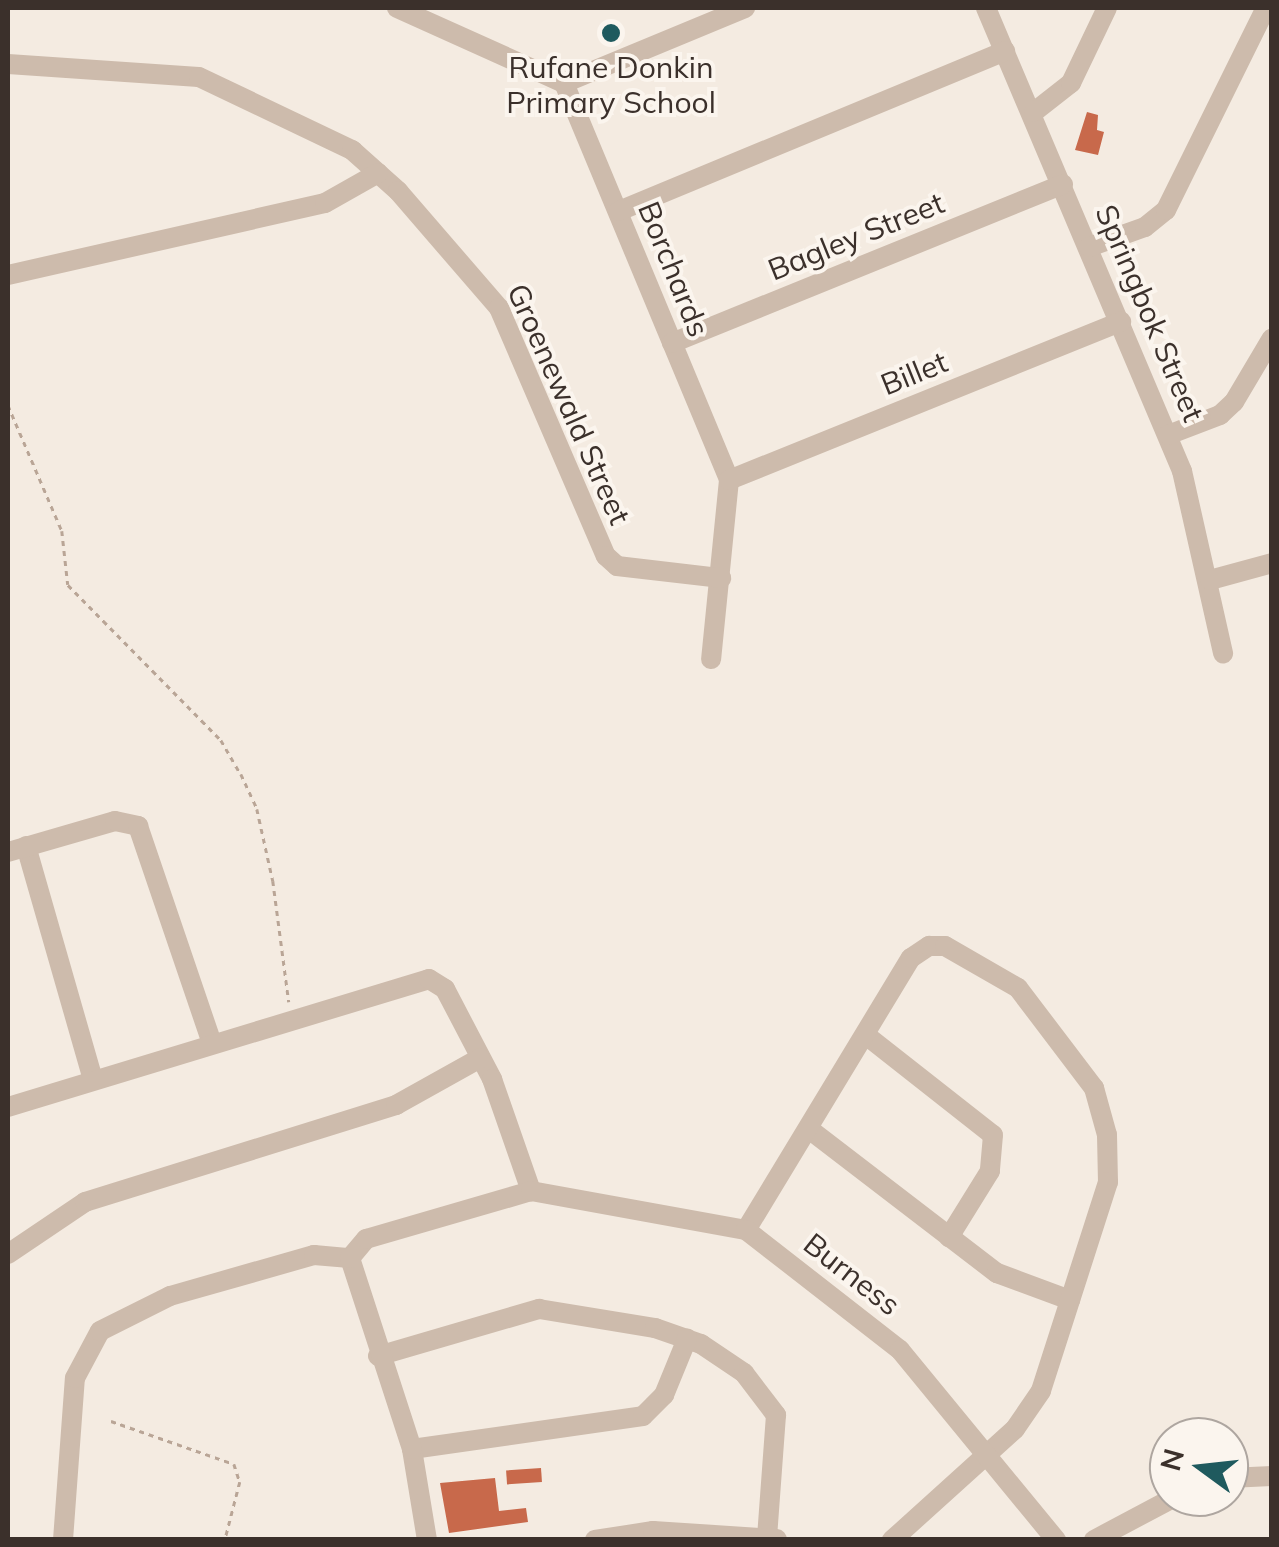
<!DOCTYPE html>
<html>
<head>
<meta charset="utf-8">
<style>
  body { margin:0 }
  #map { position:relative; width:1279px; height:1547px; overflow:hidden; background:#f4ebe1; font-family:Mulish,sans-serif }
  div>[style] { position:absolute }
  .building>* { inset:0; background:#c8694b; transform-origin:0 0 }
  .path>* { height:2.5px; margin-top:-1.25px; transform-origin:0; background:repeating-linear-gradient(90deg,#b9a596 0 5px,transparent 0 10px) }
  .minor>* { height:20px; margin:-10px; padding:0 10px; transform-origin:10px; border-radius:10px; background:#cdbbac }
  .dots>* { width:28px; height:28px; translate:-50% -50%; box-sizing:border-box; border:5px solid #fbf5ee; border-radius:50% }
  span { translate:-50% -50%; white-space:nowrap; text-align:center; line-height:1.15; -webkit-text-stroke:8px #fbf5ee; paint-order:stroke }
  .poi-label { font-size:30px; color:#3b302b }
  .street-label { font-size:30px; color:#3b302b }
  .frame { position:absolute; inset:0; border:10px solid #3b302b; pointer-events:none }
  .north { position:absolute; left:1149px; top:1417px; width:100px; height:100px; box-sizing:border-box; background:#fbf5ee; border:2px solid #aea6a0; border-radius:50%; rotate:285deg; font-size:28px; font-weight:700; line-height:40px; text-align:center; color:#3b302b }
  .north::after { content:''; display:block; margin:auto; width:35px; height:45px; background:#1f5a5e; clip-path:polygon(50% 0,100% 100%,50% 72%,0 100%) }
</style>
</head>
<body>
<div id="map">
  <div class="building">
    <div style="clip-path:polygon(1087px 112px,1098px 115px,1097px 130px,1104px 132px,1098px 155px,1075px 150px)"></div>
    <div style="left:541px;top:1468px;width:14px;height:35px;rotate:86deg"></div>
    <div style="clip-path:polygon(495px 1478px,499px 1511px,526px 1508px,528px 1522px,449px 1533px,440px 1483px)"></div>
  </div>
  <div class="path">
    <div style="left:8px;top:405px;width:137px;rotate:66.8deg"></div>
    <div style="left:62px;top:531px;width:54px;rotate:83.7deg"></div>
    <div style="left:68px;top:585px;width:218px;rotate:45.4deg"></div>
    <div style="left:221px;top:740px;width:39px;rotate:60deg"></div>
    <div style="left:241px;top:774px;width:38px;rotate:65deg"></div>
    <div style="left:257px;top:809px;width:74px;rotate:77.5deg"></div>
    <div style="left:273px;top:881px;width:122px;rotate:82.5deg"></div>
    <div style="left:111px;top:1421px;width:130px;rotate:19.3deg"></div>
    <div style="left:234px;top:1464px;width:19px;rotate:72deg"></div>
    <div style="left:240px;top:1482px;width:60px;rotate:104.5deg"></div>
  </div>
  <div class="minor">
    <div style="left:397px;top:8px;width:183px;rotate:24.2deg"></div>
    <div style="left:564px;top:83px;width:430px;rotate:67.4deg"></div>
    <div style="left:729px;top:480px;width:180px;rotate:95.7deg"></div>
    <div style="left:986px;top:8px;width:503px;rotate:67.06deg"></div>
    <div style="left:1182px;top:471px;width:187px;rotate:77.3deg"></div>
    <div style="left:8px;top:64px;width:191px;rotate:3.9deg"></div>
    <div style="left:199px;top:77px;width:170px;rotate:25.5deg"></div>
    <div style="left:352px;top:150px;width:62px;rotate:41.7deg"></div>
    <div style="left:398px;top:191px;width:155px;rotate:49.2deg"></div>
    <div style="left:499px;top:308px;width:270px;rotate:66.7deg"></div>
    <div style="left:606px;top:556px;width:15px;rotate:42deg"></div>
    <div style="left:617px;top:566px;width:105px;rotate:6.6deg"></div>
    <div style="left:564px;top:83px;width:196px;rotate:-22.5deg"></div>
    <div style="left:1034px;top:112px;width:47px;rotate:-38.1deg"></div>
    <div style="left:1071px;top:83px;width:83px;rotate:-64.4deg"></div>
    <div style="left:619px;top:211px;width:418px;rotate:-22.5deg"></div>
    <div style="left:1089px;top:247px;width:59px;rotate:-19.7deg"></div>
    <div style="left:1145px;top:227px;width:27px;rotate:-39deg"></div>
    <div style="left:1166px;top:210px;width:225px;rotate:-63.7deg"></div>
    <div style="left:8px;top:275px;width:325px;rotate:-12.8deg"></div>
    <div style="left:325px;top:203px;width:61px;rotate:-29.5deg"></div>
    <div style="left:672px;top:343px;width:422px;rotate:-22.1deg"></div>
    <div style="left:1168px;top:435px;width:56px;rotate:-21deg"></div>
    <div style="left:1220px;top:415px;width:19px;rotate:-43deg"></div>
    <div style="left:1234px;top:402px;width:74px;rotate:-59.3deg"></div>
    <div style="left:729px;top:480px;width:423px;rotate:-22deg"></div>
    <div style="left:1210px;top:580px;width:64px;rotate:-15.3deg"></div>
    <div style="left:26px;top:846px;width:242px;rotate:74deg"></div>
    <div style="left:8px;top:852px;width:111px;rotate:-16.2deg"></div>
    <div style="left:115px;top:821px;width:24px;rotate:12deg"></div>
    <div style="left:138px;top:826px;width:229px;rotate:71.2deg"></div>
    <div style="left:867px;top:1036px;width:160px;rotate:38.2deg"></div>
    <div style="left:993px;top:1135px;width:36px;rotate:95deg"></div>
    <div style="left:990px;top:1171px;width:78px;rotate:121.8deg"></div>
    <div style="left:8px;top:1107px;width:440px;rotate:-16.9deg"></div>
    <div style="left:429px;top:979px;width:19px;rotate:32deg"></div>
    <div style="left:445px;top:989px;width:102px;rotate:62.4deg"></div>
    <div style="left:492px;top:1079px;width:119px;rotate:70.8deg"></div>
    <div style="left:809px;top:1129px;width:237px;rotate:37.5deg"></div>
    <div style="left:997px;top:1273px;width:78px;rotate:20.3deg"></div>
    <div style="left:746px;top:1230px;width:318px;rotate:-58.8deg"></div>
    <div style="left:911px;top:958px;width:22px;rotate:-34deg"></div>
    <div style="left:929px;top:946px;width:16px"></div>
    <div style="left:945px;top:946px;width:84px;rotate:29.9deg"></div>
    <div style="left:1018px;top:988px;width:126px;rotate:52.8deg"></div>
    <div style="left:1094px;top:1088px;width:49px;rotate:74.5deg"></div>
    <div style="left:1107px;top:1135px;width:47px;rotate:88.8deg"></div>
    <div style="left:1108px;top:1182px;width:219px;rotate:107.8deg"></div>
    <div style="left:1041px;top:1391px;width:46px;rotate:124.4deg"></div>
    <div style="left:1015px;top:1429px;width:166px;rotate:137.9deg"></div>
    <div style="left:8px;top:1254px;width:93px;rotate:-34deg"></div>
    <div style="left:85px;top:1202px;width:326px;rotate:-17.3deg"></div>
    <div style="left:396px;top:1105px;width:96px;rotate:-29.2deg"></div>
    <div style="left:378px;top:1356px;width:168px;rotate:-16.3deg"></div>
    <div style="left:539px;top:1309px;width:118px;rotate:9.3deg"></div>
    <div style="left:655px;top:1328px;width:49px;rotate:19.2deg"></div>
    <div style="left:701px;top:1344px;width:52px;rotate:34deg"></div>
    <div style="left:744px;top:1373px;width:53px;rotate:52.7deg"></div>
    <div style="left:776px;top:1415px;width:123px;rotate:94.2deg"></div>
    <div style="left:412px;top:1449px;width:233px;rotate:-8.1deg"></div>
    <div style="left:643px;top:1416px;width:30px;rotate:-45deg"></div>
    <div style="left:664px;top:1395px;width:61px;rotate:-67.7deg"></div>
    <div style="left:1229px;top:1478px;width:43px;rotate:-2.7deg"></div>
    <div style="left:63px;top:1540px;width:162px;rotate:-85.8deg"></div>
    <div style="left:75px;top:1378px;width:53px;rotate:-62deg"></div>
    <div style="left:100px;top:1331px;width:78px;rotate:-26.6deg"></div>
    <div style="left:170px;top:1296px;width:150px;rotate:-15.9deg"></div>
    <div style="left:314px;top:1255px;width:36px;rotate:5deg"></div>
    <div style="left:427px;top:1540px;width:92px;rotate:-99.4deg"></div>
    <div style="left:412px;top:1449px;width:201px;rotate:-108deg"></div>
    <div style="left:350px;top:1258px;width:25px;rotate:-50deg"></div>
    <div style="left:366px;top:1239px;width:172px;rotate:-16.2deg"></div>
    <div style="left:531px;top:1191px;width:219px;rotate:10.3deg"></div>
    <div style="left:746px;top:1230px;width:195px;rotate:37.9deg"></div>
    <div style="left:900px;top:1350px;width:246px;rotate:50.6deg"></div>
    <div style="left:595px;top:1540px;width:59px;rotate:-8.8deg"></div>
    <div style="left:653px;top:1531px;width:124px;rotate:3.7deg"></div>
    <div style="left:1094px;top:1540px;width:92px;rotate:-28deg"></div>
  </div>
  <div class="dots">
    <div style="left:611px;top:33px;background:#1f5a5e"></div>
  </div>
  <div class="poi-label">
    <span style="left:611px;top:84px">Rufane Donkin<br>Primary School</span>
  </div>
  <div class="street-label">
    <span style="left:856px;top:236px;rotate:-22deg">Bagley Street</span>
    <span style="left:674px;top:269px;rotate:68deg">Borchards</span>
    <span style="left:1150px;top:313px;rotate:67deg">Springbok Street</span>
    <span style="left:914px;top:373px;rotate:-22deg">Billet</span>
    <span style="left:569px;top:404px;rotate:66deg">Groenewald Street</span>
    <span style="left:852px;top:1274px;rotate:38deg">Burness</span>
  </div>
  <div class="frame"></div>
  <div class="north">N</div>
</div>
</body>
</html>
